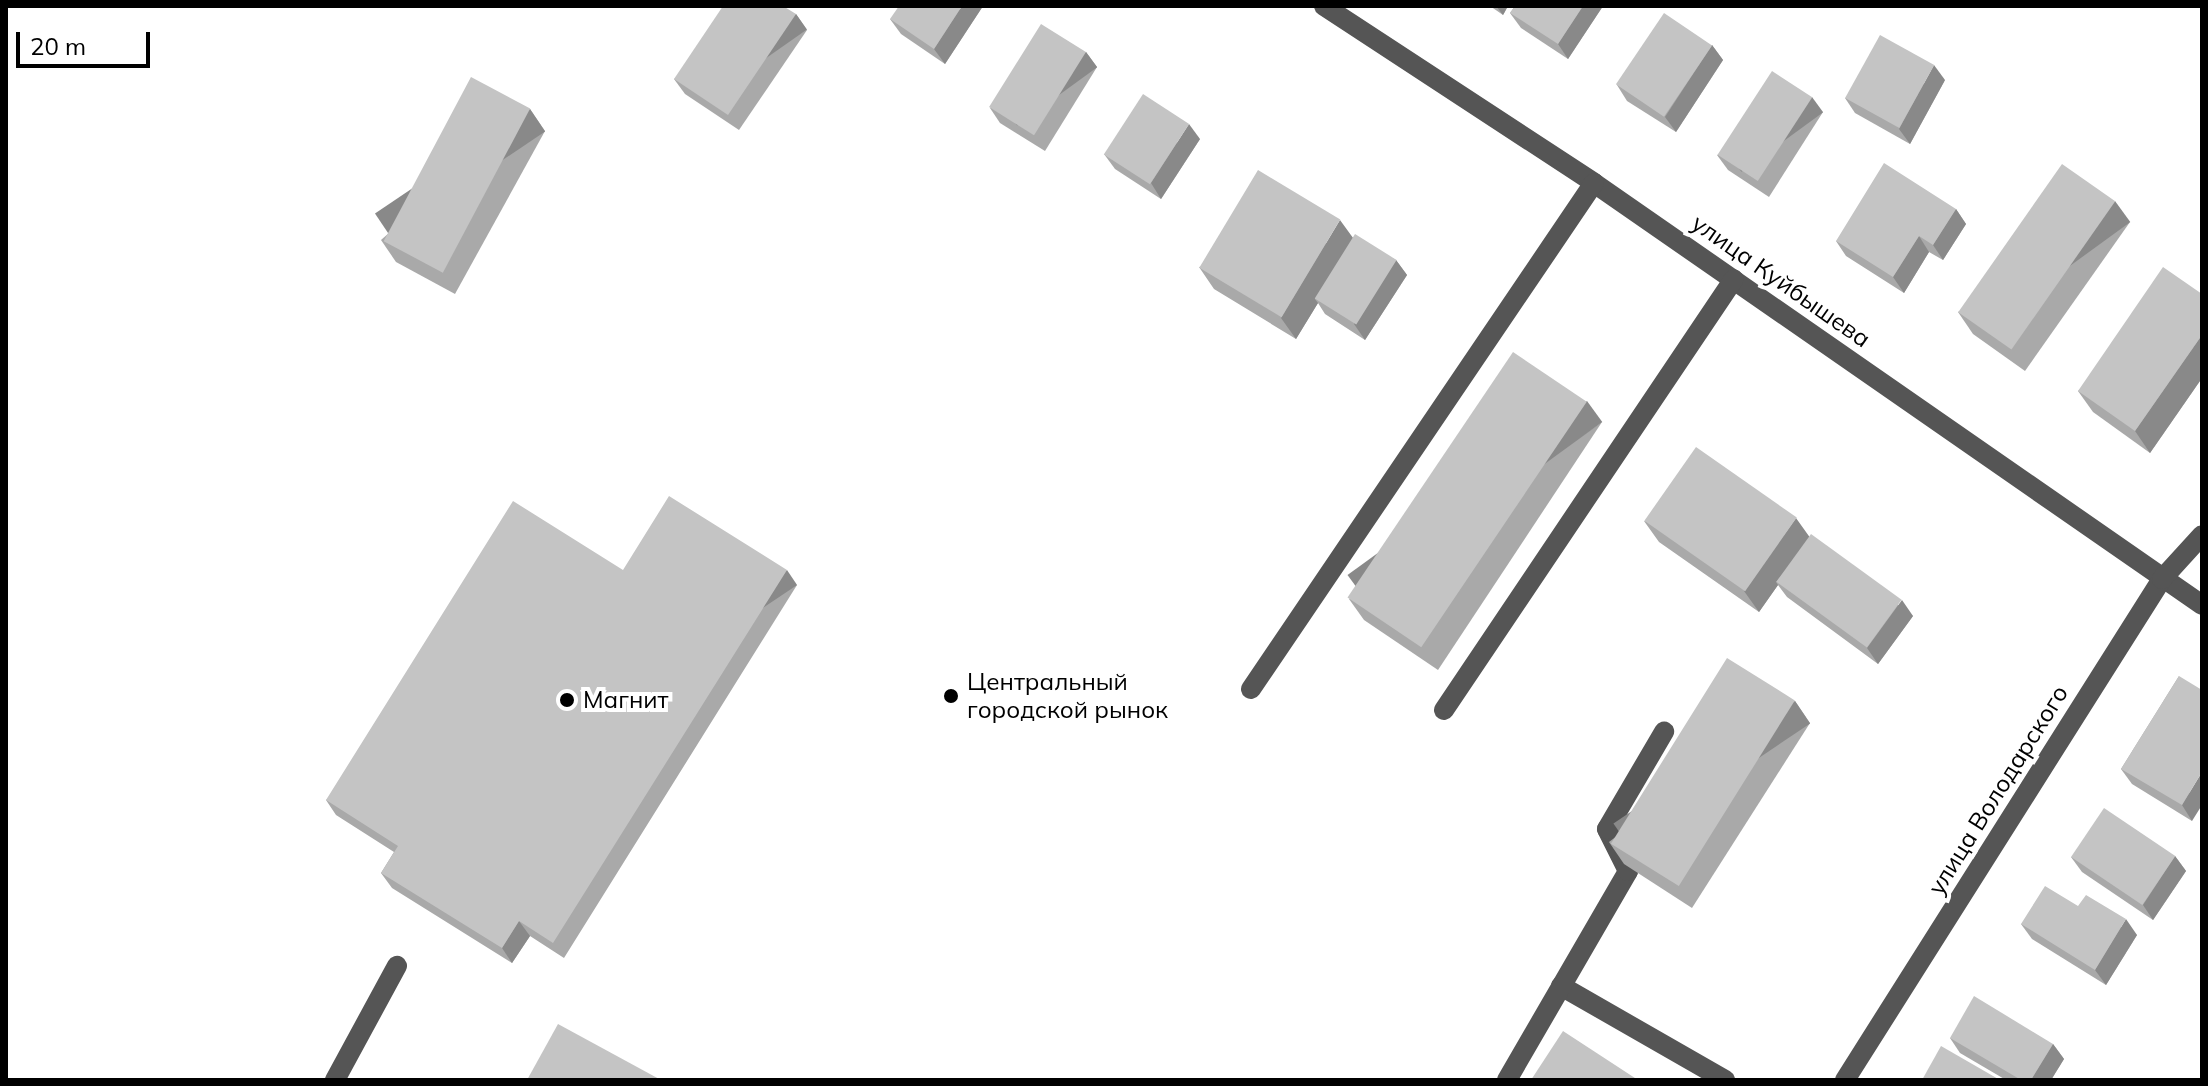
<!DOCTYPE html>
<html>
<head>
<meta charset="utf-8">
<style>
  body { margin:0 }
  #map { position:relative; width:2208px; height:1086px; overflow:hidden; background:#fff; font-family:Mulish,sans-serif }
  div>[style] { position:absolute }
  .minor>* { height:20px; margin:-10px; padding:0 10px; transform-origin:10px; border-radius:10px; background:#555 }
  .wall>* { inset:0; background:#a9a9a9 }
  .shaded-wall>* { inset:0; background:#898989; transform-origin:0 0 }
  .building>* { inset:0; background:#c4c4c4; transform-origin:0 0 }
  .dots>* { width:22px; height:22px; translate:-50% -50%; box-sizing:border-box; border:4px solid #fff; border-radius:50% }
  span { translate:-50% -50%; white-space:nowrap; text-align:center; line-height:1.15; -webkit-text-stroke:8px #fff; paint-order:stroke }
  .street-label { font-size:24px; color:#000 }
  .poi-label { font-size:24px; color:#000 }
  .left { translate:0 -50%; text-align:left }
  .frame { position:absolute; inset:0; border:8px solid #000; pointer-events:none }
  .scale { position:absolute; left:16px; top:32px; width:134px; height:36px; box-sizing:border-box; border:4px solid #000; border-top:0; padding-left:10px; font-size:24px; line-height:28px; white-space:nowrap; color:#000; -webkit-text-stroke:6px #fff; paint-order:stroke }
</style>
</head>
<body>
<div id="map">
  <div class="minor">
    <div style="left:1324px;top:6px;width:323px;rotate:33.2deg"></div>
    <div style="left:1594px;top:183px;width:740px;rotate:34.76deg"></div>
    <div style="left:1251px;top:689px;width:611px;rotate:-55.87deg"></div>
    <div style="left:1444px;top:710px;width:519px;rotate:-56.07deg"></div>
    <div style="left:1561px;top:986px;width:189px;rotate:29.8deg"></div>
    <div style="left:335px;top:1080px;width:130px;rotate:-61.5deg"></div>
    <div style="left:1507px;top:1080px;width:241px;rotate:-59.9deg"></div>
    <div style="left:1628px;top:871px;width:47px;rotate:-116.6deg"></div>
    <div style="left:1607px;top:829px;width:113px;rotate:-59.6deg"></div>
    <div style="left:1845px;top:1080px;width:593px;rotate:-57.68deg"></div>
    <div style="left:2162px;top:579px;width:59px;rotate:-47.7deg"></div>
  </div>
  <div class="wall">
    <div style="clip-path:polygon(983px 6px,945px 64px,901px 34px,890px 19px)"></div>
    <div style="clip-path:polygon(1490px 6px,1508px 6px,1503px 15px)"></div>
    <div style="clip-path:polygon(1515px 6px,1603px 6px,1568px 59px,1521px 28px,1510px 13px)"></div>
    <div style="clip-path:polygon(796px 14px,807px 30px,739px 130px,685px 94px,674px 79px)"></div>
    <div style="clip-path:polygon(1712px 45px,1723px 60px,1676px 132px,1627px 101px,1617px 85px)"></div>
    <div style="clip-path:polygon(1086px 52px,1097px 67px,1045px 151px,1000px 123px,990px 108px)"></div>
    <div style="clip-path:polygon(1945px 80px,1910px 144px,1855px 113px,1845px 98px)"></div>
    <div style="clip-path:polygon(530px 109px,545px 131px,455px 294px,396px 262px,381px 240px)"></div>
    <div style="clip-path:polygon(1823px 112px,1769px 197px,1728px 170px,1717px 155px)"></div>
    <div style="clip-path:polygon(1200px 139px,1161px 199px,1115px 169px,1104px 154px)"></div>
    <div style="clip-path:polygon(1956px 209px,1966px 224px,1943px 260px,1929px 252px,1904px 293px,1846px 256px,1836px 241px)"></div>
    <div style="clip-path:polygon(2130px 222px,2025px 371px,1973px 334px,1958px 312px)"></div>
    <div style="clip-path:polygon(1353px 238px,1396px 260px,1407px 275px,1365px 340px,1325px 314px,1318px 303px,1296px 339px,1214px 289px,1199px 267px)"></div>
    <div style="clip-path:polygon(2202px 294px,2202px 378px,2150px 453px,2093px 412px,2078px 391px)"></div>
    <div style="clip-path:polygon(1602px 422px,1438px 670px,1364px 620px,1349px 599px)"></div>
    <div style="clip-path:polygon(1644px 521px,1809px 537px,1913px 616px,1878px 664px,1787px 597px,1778px 585px,1759px 612px,1659px 542px)"></div>
    <div style="clip-path:polygon(623px 570px,797px 585px,564px 958px,530px 936px,512px 963px,392px 888px,381px 873px,394px 852px,336px 815px,326px 800px)"></div>
    <div style="clip-path:polygon(2179px 676px,2192px 821px,2132px 784px,2121px 769px)"></div>
    <div style="clip-path:polygon(1795px 701px,1810px 723px,1692px 908px,1624px 864px,1609px 842px)"></div>
    <div style="clip-path:polygon(2175px 856px,2186px 871px,2153px 920px,2082px 872px,2071px 857px)"></div>
    <div style="clip-path:polygon(2078px 906px,2137px 935px,2106px 985px,2032px 939px,2021px 924px)"></div>
    <div style="clip-path:polygon(1950px 1038px,2053px 1044px,2064px 1059px,2051px 1080px,2006px 1080px,1960px 1053px)"></div>
  </div>
  <div class="shaded-wall">
    <div style="clip-path:polygon(962px 6px,983px 6px,945px 64px,934px 49px)"></div>
    <div style="clip-path:polygon(1496px 6px,1508px 6px,1503px 15px)"></div>
    <div style="clip-path:polygon(1583px 6px,1603px 6px,1568px 59px,1558px 44px)"></div>
    <div style="left:796px;top:14px;width:19px;height:122px;rotate:55deg"></div>
    <div style="clip-path:polygon(1712px 45px,1723px 60px,1676px 132px,1665px 117px)"></div>
    <div style="left:1086px;top:52px;width:19px;height:99px;rotate:54deg"></div>
    <div style="clip-path:polygon(1934px 65px,1945px 80px,1910px 144px,1899px 129px)"></div>
    <div style="left:1812px;top:97px;width:19px;height:101px;rotate:54deg"></div>
    <div style="left:530px;top:109px;width:27px;height:187px;rotate:56deg"></div>
    <div style="clip-path:polygon(1189px 124px,1200px 139px,1161px 199px,1151px 183px)"></div>
    <div style="left:2115px;top:201px;width:26px;height:181px;rotate:54deg"></div>
    <div style="clip-path:polygon(1956px 209px,1966px 224px,1943px 260px,1933px 245px)"></div>
    <div style="clip-path:polygon(1340px 220px,1356px 242px,1315px 299px,1318px 303px,1296px 339px,1281px 318px)"></div>
    <div style="clip-path:polygon(1919px 236px,1929px 252px,1904px 293px,1893px 277px)"></div>
    <div style="clip-path:polygon(1396px 260px,1407px 275px,1365px 340px,1354px 324px)"></div>
    <div style="clip-path:polygon(2202px 335px,2202px 378px,2150px 453px,2135px 431px)"></div>
    <div style="left:1587px;top:401px;width:26px;height:296px;rotate:54deg"></div>
    <div style="clip-path:polygon(1796px 518px,1811px 539px,1776px 582px,1778px 585px,1759px 612px,1744px 591px)"></div>
    <div style="left:787px;top:570px;width:18px;height:440px;rotate:56deg"></div>
    <div style="clip-path:polygon(1902px 600px,1913px 616px,1878px 664px,1867px 648px)"></div>
    <div style="left:1795px;top:701px;width:27px;height:219px;rotate:56deg"></div>
    <div style="clip-path:polygon(2202px 772px,2202px 805px,2192px 821px,2182px 805px)"></div>
    <div style="clip-path:polygon(2175px 856px,2186px 871px,2153px 920px,2143px 905px)"></div>
    <div style="clip-path:polygon(2126px 919px,2137px 935px,2106px 985px,2095px 970px)"></div>
    <div style="clip-path:polygon(519px 921px,530px 936px,512px 963px,502px 948px)"></div>
    <div style="clip-path:polygon(2053px 1044px,2064px 1059px,2051px 1080px,2031px 1080px)"></div>
  </div>
  <div class="building">
    <div style="clip-path:polygon(723px 6px,783px 6px,796px 14px,728px 115px,674px 79px)"></div>
    <div style="clip-path:polygon(899px 6px,962px 6px,934px 49px,890px 19px)"></div>
    <div style="clip-path:polygon(1515px 6px,1583px 6px,1558px 44px,1510px 13px)"></div>
    <div style="left:1664px;top:13px;width:58px;height:86px;rotate:34deg"></div>
    <div style="left:1041px;top:24px;width:53px;height:98px;rotate:32deg"></div>
    <div style="left:1880px;top:35px;width:62px;height:72px;rotate:29deg"></div>
    <div style="left:1772px;top:71px;width:48px;height:100px;rotate:33deg"></div>
    <div style="left:471px;top:77px;width:67px;height:186px;rotate:28deg"></div>
    <div style="left:1143px;top:94px;width:55px;height:72px;rotate:33deg"></div>
    <div style="clip-path:polygon(1884px 163px,1956px 209px,1933px 245px,1919px 236px,1893px 277px,1836px 241px)"></div>
    <div style="left:2062px;top:164px;width:65px;height:181px;rotate:35deg"></div>
    <div style="left:1258px;top:170px;width:96px;height:114px;rotate:31deg"></div>
    <div style="left:1355px;top:234px;width:49px;height:76px;rotate:32deg"></div>
    <div style="clip-path:polygon(2163px 267px,2202px 294px,2202px 335px,2135px 431px,2078px 391px)"></div>
    <div style="left:1513px;top:352px;width:89px;height:296px;rotate:34deg"></div>
    <div style="left:1696px;top:447px;width:123px;height:90px;rotate:35deg"></div>
    <div style="clip-path:polygon(669px 496px,787px 570px,553px 943px,519px 921px,502px 948px,381px 873px,398px 846px,326px 800px,513px 501px,623px 570px)"></div>
    <div style="left:1811px;top:534px;width:112px;height:59px;rotate:36deg"></div>
    <div style="left:1727px;top:658px;width:80px;height:219px;rotate:32deg"></div>
    <div style="clip-path:polygon(2179px 676px,2202px 690px,2202px 772px,2182px 805px,2121px 769px)"></div>
    <div style="left:2104px;top:808px;width:86px;height:59px;rotate:34deg"></div>
    <div style="clip-path:polygon(2045px 886px,2078px 906px,2086px 895px,2126px 919px,2095px 970px,2021px 924px)"></div>
    <div style="clip-path:polygon(1974px 996px,2053px 1044px,2031px 1080px,2021px 1080px,1950px 1038px)"></div>
    <div style="clip-path:polygon(558px 1024px,661px 1080px,527px 1080px)"></div>
    <div style="clip-path:polygon(1563px 1031px,1638px 1080px,1531px 1080px)"></div>
    <div style="clip-path:polygon(1941px 1046px,2000px 1080px,1922px 1080px)"></div>
  </div>
  <div class="dots">
    <div style="left:951px;top:696px;background:#000"></div>
    <div style="left:567px;top:700px;background:#000"></div>
  </div>
  <div class="street-label">
    <span style="left:1781px;top:281px;rotate:35deg">улица Куйбышева</span>
    <span style="left:1998px;top:790px;rotate:-58deg">улица Володарского</span>
  </div>
  <div class="poi-label">
    <span class="left" style="left:967px;top:696px">Центральный<br>городской рынок</span>
    <span class="left" style="left:583px;top:700px">Магнит</span>
  </div>
  <div class="frame"></div>
  <div class="scale">20 m</div>
</div>
</body>
</html>
